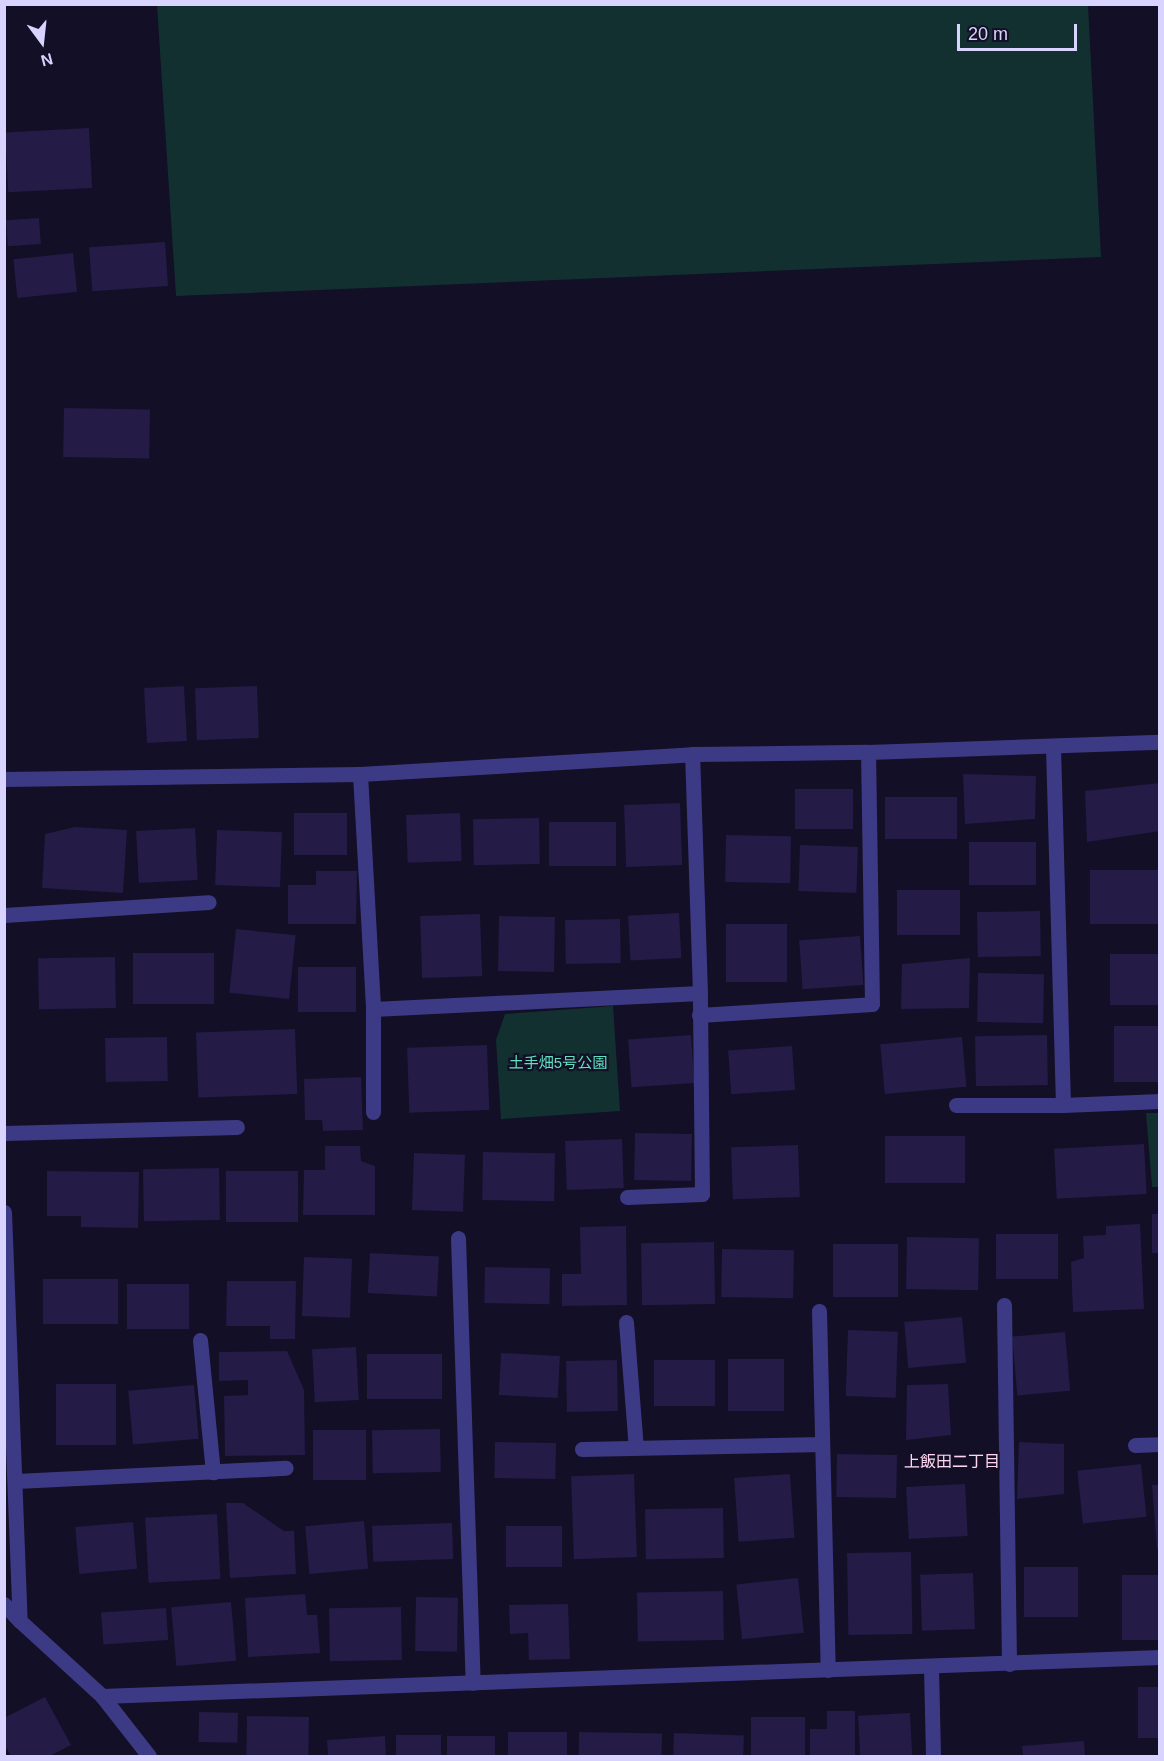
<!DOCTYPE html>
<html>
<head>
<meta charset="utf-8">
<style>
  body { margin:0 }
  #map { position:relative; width:1164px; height:1761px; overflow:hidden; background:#130f26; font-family:Helvetica,"Noto Sans JP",sans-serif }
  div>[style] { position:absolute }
  .green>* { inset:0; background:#12302f }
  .building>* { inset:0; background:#241b47; transform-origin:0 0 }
  .lane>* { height:15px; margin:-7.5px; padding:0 7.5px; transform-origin:7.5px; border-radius:7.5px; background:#3d3a85 }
  .street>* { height:15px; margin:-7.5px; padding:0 7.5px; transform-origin:7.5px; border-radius:7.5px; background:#3d3a85 }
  span { translate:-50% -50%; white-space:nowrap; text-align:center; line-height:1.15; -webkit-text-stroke:4.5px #130f26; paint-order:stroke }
  .park-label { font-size:15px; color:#5fe0c0 }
  .neighbourhood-label { font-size:16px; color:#ffd6f0 }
  .frame { position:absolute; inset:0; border:6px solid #d9d4ff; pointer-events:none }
  .north { position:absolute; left:12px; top:12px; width:60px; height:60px; -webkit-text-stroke:4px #130f26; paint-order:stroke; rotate:165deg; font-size:16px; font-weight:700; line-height:24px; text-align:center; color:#d9d4ff }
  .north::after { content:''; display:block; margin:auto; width:21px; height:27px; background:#d9d4ff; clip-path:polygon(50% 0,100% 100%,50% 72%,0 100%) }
  .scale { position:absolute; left:957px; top:24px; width:120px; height:27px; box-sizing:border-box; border:3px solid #d9d4ff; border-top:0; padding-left:8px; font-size:18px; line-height:21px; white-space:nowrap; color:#d9d4ff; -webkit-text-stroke:4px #130f26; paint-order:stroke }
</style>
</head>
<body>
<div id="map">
  <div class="green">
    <div style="clip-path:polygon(157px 5px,1088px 5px,1101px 257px,176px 296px)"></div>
    <div style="clip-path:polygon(613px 1006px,620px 1111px,501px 1119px,496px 1040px,505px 1014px)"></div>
    <div style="clip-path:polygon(1146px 1113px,1159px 1113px,1159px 1187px,1152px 1187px)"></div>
  </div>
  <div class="building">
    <div style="left:89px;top:128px;width:60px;height:84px;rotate:87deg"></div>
    <div style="left:39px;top:218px;width:26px;height:33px;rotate:86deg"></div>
    <div style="left:165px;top:242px;width:44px;height:76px;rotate:86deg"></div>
    <div style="left:73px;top:253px;width:39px;height:60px;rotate:84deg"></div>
    <div style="left:64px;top:408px;width:86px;height:49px;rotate:1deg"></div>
    <div style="left:184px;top:686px;width:55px;height:40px;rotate:87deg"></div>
    <div style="left:257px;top:686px;width:52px;height:62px;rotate:88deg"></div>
    <div style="clip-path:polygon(963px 774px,1036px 776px,1035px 819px,965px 824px)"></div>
    <div style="clip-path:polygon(1160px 783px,1160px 831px,1087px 842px,1085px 791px)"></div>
    <div style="left:795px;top:789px;width:58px;height:40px"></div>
    <div style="left:957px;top:797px;width:42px;height:72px;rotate:90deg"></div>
    <div style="left:680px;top:803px;width:62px;height:56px;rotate:88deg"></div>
    <div style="left:294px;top:813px;width:53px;height:42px"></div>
    <div style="left:460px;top:813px;width:48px;height:54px;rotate:88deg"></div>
    <div style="left:539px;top:818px;width:46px;height:66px;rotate:89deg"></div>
    <div style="left:616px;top:822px;width:44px;height:67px;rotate:90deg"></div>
    <div style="clip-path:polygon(75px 827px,127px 830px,123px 893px,42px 888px,45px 834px)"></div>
    <div style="left:195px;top:828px;width:52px;height:59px;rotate:87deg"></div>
    <div style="left:217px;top:830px;width:65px;height:55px;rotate:2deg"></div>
    <div style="left:726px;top:835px;width:65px;height:47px;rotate:1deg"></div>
    <div style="left:1036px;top:842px;width:43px;height:67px;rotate:90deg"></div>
    <div style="left:800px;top:845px;width:58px;height:46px;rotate:2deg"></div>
    <div style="left:1160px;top:870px;width:54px;height:70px;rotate:90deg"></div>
    <div style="clip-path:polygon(316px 871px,357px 871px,356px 924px,288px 924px,288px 885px,316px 885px)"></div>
    <div style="left:897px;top:890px;width:63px;height:45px"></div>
    <div style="left:1040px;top:911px;width:45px;height:63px;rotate:89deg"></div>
    <div style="left:679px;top:913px;width:45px;height:51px;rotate:87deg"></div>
    <div style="left:480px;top:914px;width:62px;height:60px;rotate:88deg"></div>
    <div style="left:499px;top:916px;width:56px;height:55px;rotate:1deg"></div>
    <div style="left:620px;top:919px;width:44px;height:55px;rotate:89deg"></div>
    <div style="left:726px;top:924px;width:61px;height:58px"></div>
    <div style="left:236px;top:929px;width:60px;height:64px;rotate:6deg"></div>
    <div style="left:860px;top:936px;width:49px;height:61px;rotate:86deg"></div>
    <div style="left:214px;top:953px;width:51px;height:81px;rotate:90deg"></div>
    <div style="left:1160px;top:954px;width:51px;height:50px;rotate:90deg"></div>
    <div style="left:115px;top:957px;width:51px;height:77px;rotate:89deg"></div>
    <div style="clip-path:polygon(970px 958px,969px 1008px,901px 1009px,902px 964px)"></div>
    <div style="left:298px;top:967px;width:58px;height:45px"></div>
    <div style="left:978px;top:973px;width:66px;height:49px;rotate:1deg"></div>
    <div style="left:1160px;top:1026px;width:56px;height:46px;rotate:90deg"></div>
    <div style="left:295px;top:1029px;width:65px;height:99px;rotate:88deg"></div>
    <div style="left:691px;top:1035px;width:48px;height:63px;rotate:86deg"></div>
    <div style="left:1047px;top:1035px;width:50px;height:72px;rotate:89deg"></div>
    <div style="left:167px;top:1037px;width:44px;height:62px;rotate:89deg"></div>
    <div style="left:962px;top:1037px;width:50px;height:82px;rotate:85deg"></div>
    <div style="left:487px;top:1045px;width:65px;height:80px;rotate:88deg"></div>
    <div style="left:792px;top:1046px;width:44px;height:64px;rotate:86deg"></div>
    <div style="clip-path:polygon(361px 1077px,363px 1130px,323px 1131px,322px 1120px,305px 1120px,304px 1079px)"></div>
    <div style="left:635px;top:1133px;width:57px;height:47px;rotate:1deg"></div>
    <div style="left:965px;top:1136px;width:47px;height:80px;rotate:90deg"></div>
    <div style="left:622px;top:1139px;width:49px;height:57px;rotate:88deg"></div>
    <div style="left:1144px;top:1144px;width:50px;height:90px;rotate:87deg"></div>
    <div style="left:798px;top:1145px;width:52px;height:67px;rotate:88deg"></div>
    <div style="clip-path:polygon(325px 1146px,360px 1146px,361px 1161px,375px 1166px,375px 1215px,303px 1215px,304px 1170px,325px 1170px)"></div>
    <div style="left:483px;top:1152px;width:72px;height:48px;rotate:1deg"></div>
    <div style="left:414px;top:1153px;width:51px;height:57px;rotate:2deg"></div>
    <div style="left:219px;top:1168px;width:52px;height:76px;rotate:89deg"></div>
    <div style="clip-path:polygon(47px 1171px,139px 1172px,138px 1228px,81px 1227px,81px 1216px,47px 1216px)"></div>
    <div style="left:226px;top:1171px;width:72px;height:51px"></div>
    <div style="left:1152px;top:1214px;width:8px;height:39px"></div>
    <div style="clip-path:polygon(1140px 1224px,1144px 1309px,1073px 1312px,1071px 1262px,1084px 1258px,1083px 1236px,1106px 1235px,1106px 1226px)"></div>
    <div style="clip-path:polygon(626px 1226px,627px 1305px,562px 1306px,562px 1274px,581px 1274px,580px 1227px)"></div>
    <div style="left:1058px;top:1234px;width:45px;height:62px;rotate:90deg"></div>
    <div style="left:907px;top:1237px;width:72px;height:52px;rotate:1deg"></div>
    <div style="left:714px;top:1242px;width:62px;height:73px;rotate:89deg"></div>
    <div style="left:833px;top:1244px;width:65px;height:53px"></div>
    <div style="left:722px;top:1249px;width:72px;height:48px;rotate:1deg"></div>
    <div style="left:370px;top:1253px;width:69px;height:40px;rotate:3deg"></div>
    <div style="left:304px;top:1257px;width:48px;height:59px;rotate:2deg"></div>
    <div style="left:485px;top:1267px;width:65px;height:36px;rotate:1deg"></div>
    <div style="left:118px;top:1279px;width:45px;height:75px;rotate:90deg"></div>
    <div style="clip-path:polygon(227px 1281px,296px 1281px,295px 1339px,270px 1339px,270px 1326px,226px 1326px)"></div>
    <div style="left:127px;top:1284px;width:62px;height:45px"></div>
    <div style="left:962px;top:1317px;width:46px;height:58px;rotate:85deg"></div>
    <div style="left:848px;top:1330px;width:50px;height:66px;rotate:2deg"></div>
    <div style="left:1065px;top:1332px;width:59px;height:53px;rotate:85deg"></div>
    <div style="left:356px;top:1347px;width:53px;height:44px;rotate:87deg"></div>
    <div style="clip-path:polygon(287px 1351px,304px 1390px,305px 1455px,225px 1456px,224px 1396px,248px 1395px,248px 1380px,219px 1381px,219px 1352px)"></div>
    <div style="left:501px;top:1353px;width:59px;height:42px;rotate:3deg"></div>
    <div style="left:442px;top:1354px;width:45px;height:75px;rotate:90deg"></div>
    <div style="left:728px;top:1359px;width:56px;height:52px"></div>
    <div style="left:617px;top:1360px;width:51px;height:51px;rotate:89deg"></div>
    <div style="left:654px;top:1360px;width:61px;height:46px"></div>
    <div style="left:56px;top:1384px;width:60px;height:61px"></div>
    <div style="clip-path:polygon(948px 1384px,951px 1435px,906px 1440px,907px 1385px)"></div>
    <div style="left:194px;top:1385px;width:54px;height:66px;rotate:85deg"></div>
    <div style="left:440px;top:1429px;width:43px;height:68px;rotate:89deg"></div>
    <div style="left:313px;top:1430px;width:53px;height:50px"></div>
    <div style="left:495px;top:1442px;width:61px;height:36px;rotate:1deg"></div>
    <div style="clip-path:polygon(1019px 1442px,1064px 1444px,1064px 1494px,1017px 1499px)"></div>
    <div style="left:897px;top:1455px;width:43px;height:60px;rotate:91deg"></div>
    <div style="left:1141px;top:1464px;width:53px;height:64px;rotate:84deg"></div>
    <div style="left:634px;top:1474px;width:83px;height:63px;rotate:88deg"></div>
    <div style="left:790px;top:1474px;width:64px;height:56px;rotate:86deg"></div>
    <div style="left:965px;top:1484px;width:52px;height:59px;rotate:87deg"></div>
    <div style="clip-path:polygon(1152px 1485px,1160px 1485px,1160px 1549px,1157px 1549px)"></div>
    <div style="clip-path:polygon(226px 1503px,243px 1503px,284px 1531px,294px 1531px,296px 1574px,230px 1578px)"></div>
    <div style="left:723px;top:1508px;width:50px;height:78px;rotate:89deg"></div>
    <div style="left:217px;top:1514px;width:65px;height:72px;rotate:87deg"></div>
    <div style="left:364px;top:1521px;width:48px;height:59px;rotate:85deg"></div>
    <div style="left:133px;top:1522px;width:47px;height:58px;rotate:85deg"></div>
    <div style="left:452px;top:1523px;width:36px;height:80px;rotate:88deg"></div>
    <div style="left:506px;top:1526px;width:56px;height:41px"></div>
    <div style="left:911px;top:1552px;width:82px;height:64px;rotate:89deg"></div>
    <div style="left:1024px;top:1567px;width:54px;height:50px"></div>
    <div style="left:973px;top:1573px;width:56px;height:53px;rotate:88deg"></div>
    <div style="left:1160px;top:1575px;width:65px;height:38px;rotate:90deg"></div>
    <div style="left:798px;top:1578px;width:55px;height:62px;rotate:84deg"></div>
    <div style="left:723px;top:1591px;width:49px;height:86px;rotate:89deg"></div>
    <div style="clip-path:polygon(305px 1594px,307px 1615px,317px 1615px,320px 1653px,248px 1657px,245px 1598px)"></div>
    <div style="left:416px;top:1597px;width:42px;height:54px;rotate:1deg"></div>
    <div style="left:231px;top:1602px;width:59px;height:60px;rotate:85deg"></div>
    <div style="clip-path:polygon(568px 1604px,570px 1659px,529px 1660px,528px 1633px,510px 1634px,509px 1605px)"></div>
    <div style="left:401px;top:1607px;width:53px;height:72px;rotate:89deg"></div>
    <div style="left:166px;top:1608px;width:32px;height:65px;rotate:86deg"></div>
    <div style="left:1160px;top:1687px;width:51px;height:22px;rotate:90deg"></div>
    <div style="clip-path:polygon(45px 1697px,71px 1745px,50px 1756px,11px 1756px,4px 1744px,4px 1718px)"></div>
    <div style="clip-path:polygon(827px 1711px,855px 1711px,855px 1756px,810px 1756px,810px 1729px,827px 1729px)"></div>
    <div style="left:199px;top:1712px;width:39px;height:30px;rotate:1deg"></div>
    <div style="left:910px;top:1713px;width:43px;height:52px;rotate:87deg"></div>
    <div style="left:247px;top:1716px;width:62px;height:40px;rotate:1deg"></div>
    <div style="left:751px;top:1717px;width:54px;height:39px"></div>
    <div style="left:567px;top:1732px;width:24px;height:59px;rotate:90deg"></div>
    <div style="left:579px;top:1732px;width:83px;height:24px;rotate:1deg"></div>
    <div style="left:674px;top:1733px;width:70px;height:23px;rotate:2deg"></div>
    <div style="left:396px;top:1735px;width:45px;height:21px"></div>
    <div style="clip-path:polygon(385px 1736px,386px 1756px,328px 1756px,327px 1740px)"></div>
    <div style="left:495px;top:1736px;width:20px;height:48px;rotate:90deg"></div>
    <div style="clip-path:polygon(1084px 1741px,1085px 1756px,1023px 1756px,1022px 1746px)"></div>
  </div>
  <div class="lane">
    <div style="left:931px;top:1667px;width:89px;rotate:88.7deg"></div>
  </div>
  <div class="street">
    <div style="left:1053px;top:747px;width:358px;rotate:88.4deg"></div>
    <div style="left:1063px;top:1105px;width:97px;rotate:-2.4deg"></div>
    <div style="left:360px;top:774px;width:235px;rotate:86.8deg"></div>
    <div style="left:373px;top:1009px;width:103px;rotate:90deg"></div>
    <div style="left:4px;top:779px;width:356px;rotate:-0.8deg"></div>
    <div style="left:360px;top:774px;width:333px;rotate:-3.4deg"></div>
    <div style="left:692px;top:754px;width:176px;rotate:-0.7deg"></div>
    <div style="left:868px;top:752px;width:292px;rotate:-2deg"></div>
    <div style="left:4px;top:915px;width:205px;rotate:-3.6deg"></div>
    <div style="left:373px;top:1009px;width:327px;rotate:-2.8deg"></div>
    <div style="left:699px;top:1015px;width:173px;rotate:-3.6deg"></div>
    <div style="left:872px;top:1004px;width:252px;rotate:-90.9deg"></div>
    <div style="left:956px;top:1105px;width:107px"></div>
    <div style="left:4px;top:1133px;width:233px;rotate:-1.5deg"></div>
    <div style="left:627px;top:1197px;width:75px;rotate:-2.3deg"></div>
    <div style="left:702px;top:1194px;width:201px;rotate:-90.6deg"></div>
    <div style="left:700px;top:993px;width:239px;rotate:-91.9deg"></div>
    <div style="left:4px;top:1212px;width:409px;rotate:87.8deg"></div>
    <div style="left:458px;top:1238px;width:445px;rotate:88.1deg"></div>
    <div style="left:1004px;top:1305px;width:359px;rotate:89.2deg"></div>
    <div style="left:819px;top:1311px;width:359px;rotate:88.6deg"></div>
    <div style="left:626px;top:1322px;width:126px;rotate:85.5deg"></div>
    <div style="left:200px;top:1340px;width:133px;rotate:84.4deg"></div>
    <div style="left:1135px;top:1445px;width:25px;rotate:-2deg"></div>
    <div style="left:582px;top:1449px;width:240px;rotate:-1.2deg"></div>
    <div style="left:16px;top:1481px;width:270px;rotate:-2.8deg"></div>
    <div style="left:4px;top:1604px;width:23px;rotate:47deg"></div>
    <div style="left:20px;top:1621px;width:111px;rotate:42.4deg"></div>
    <div style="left:102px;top:1696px;width:76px;rotate:51.9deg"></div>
    <div style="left:102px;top:1696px;width:1059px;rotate:-2.11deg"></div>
  </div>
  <div class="park-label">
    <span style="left:558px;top:1063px">土手畑5号公園</span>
  </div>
  <div class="neighbourhood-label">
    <span style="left:952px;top:1462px">上飯田二丁目</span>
  </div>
  <div class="frame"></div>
  <div class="north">N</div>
  <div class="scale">20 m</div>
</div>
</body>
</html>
